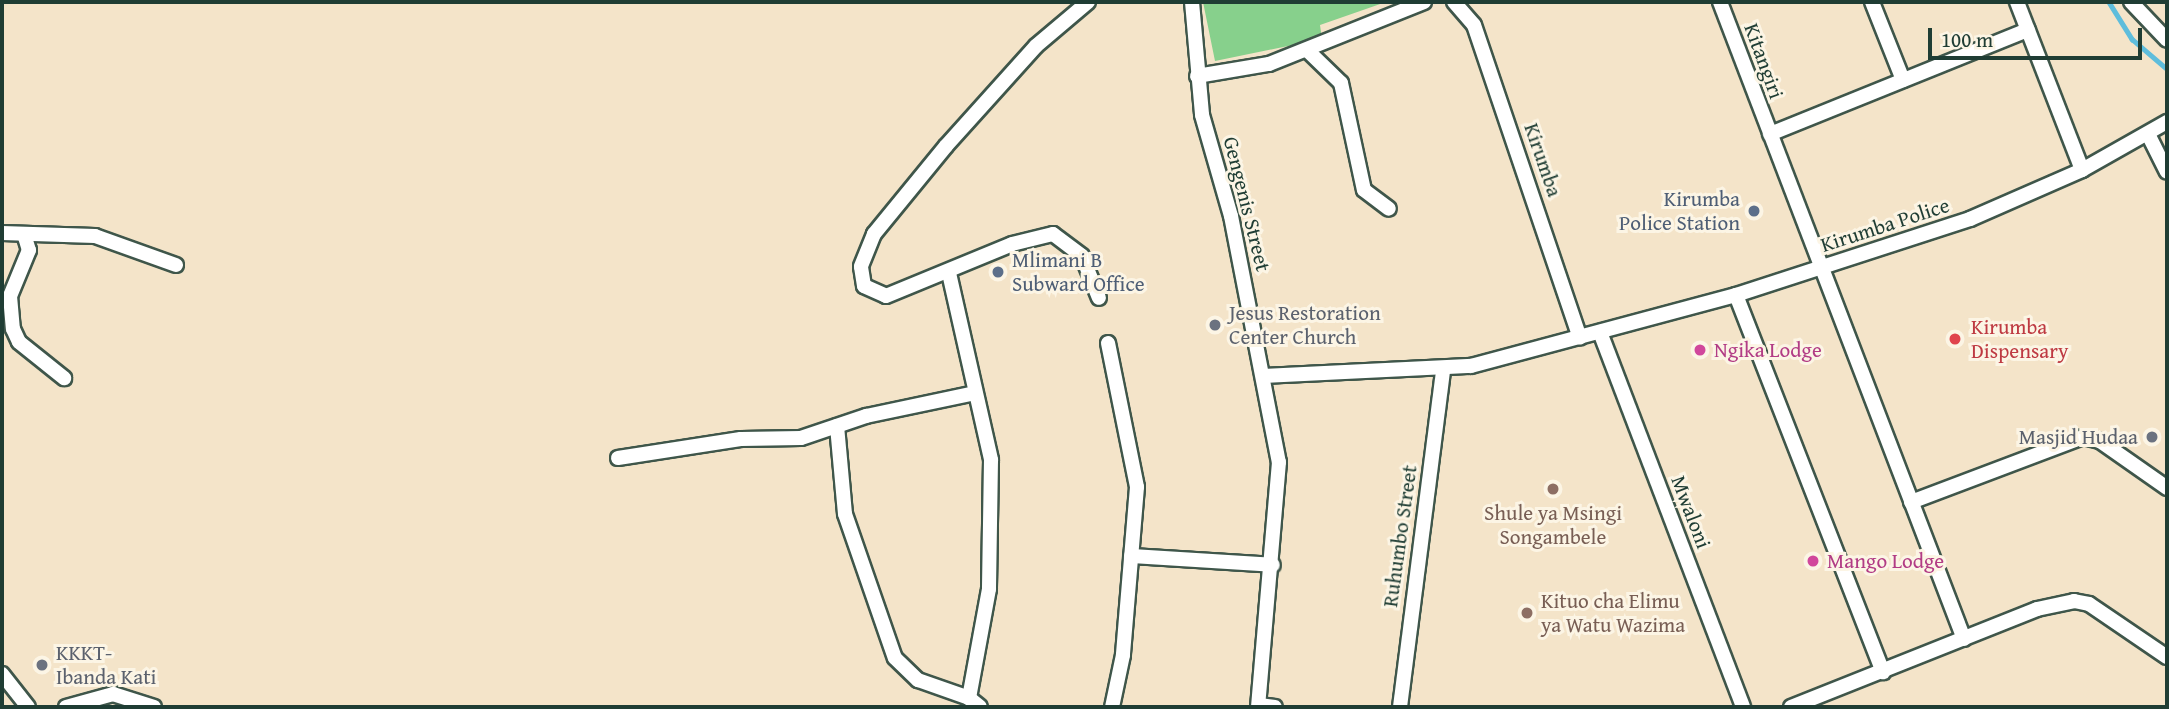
<!DOCTYPE html>
<html>
<head>
<meta charset="utf-8">
<style>
  body { margin:0 }
  #map { position:relative; width:2169px; height:709px; overflow:hidden; background:#f4e4c9; font-family:"Gentium Book Plus",serif }
  div>[style] { position:absolute }
  .green>* { inset:0; background:#87d08c }
  .stream>* { height:4.5px; margin:-2.25px; padding:0 2.25px; transform-origin:2.25px; border-radius:2.25px; background:#5ebddc }
  .roads { filter:drop-shadow(2px 0 #3f564a) drop-shadow(-2px 0 #3f564a) drop-shadow(0 2px #3f564a) drop-shadow(0 -2px #3f564a) }
  .minor>* { height:14px; margin:-7px; padding:0 7px; transform-origin:7px; border-radius:7px; background:#fff }
  .dots>* { width:19px; height:19px; translate:-50% -50%; box-sizing:border-box; border:4px solid #fcf5e5; border-radius:50% }
  span { translate:-50% -50%; white-space:nowrap; text-align:center; line-height:1.15; -webkit-text-stroke:6px #fcf5e5; paint-order:stroke }
  .street-label { font-size:21px; color:#1f3d34 }
  .service-label { font-size:21px; color:#4e5e75 }
  .right { translate:-100% -50%; text-align:right }
  .left { translate:0 -50%; text-align:left }
  .worship-label { font-size:21px; color:#5b616d }
  .health-label { font-size:21px; color:#be3a42 }
  .hotel-label { font-size:21px; color:#b23c85 }
  .education-label { font-size:21px; color:#785e54 }
  .frame { position:absolute; inset:0; border:4px solid #1f3d34; pointer-events:none }
  .scale { position:absolute; left:1928px; top:28px; width:214px; height:32px; box-sizing:border-box; border:4px solid #1f3d34; border-top:0; padding-left:9px; font-size:21px; line-height:24px; white-space:nowrap; color:#1f3d34; -webkit-text-stroke:5px #fcf5e5; paint-order:stroke }
</style>
</head>
<body>
<div id="map">
  <div class="green">
    <div style="clip-path:polygon(1203px 2px,1386px 2px,1320px 25px,1322px 39px,1215px 61px)"></div>
  </div>
  <div class="stream">
    <div style="left:2109px;top:2px;width:44px;rotate:58.1deg"></div>
    <div style="left:2132px;top:39px;width:46px;rotate:40.6deg"></div>
  </div>
  <div class="roads">
    <div class="minor">
      <div style="left:1088px;top:2px;width:68px;rotate:139.8deg"></div>
      <div style="left:1036px;top:46px;width:135px;rotate:132deg"></div>
      <div style="left:946px;top:146px;width:114px;rotate:129.3deg"></div>
      <div style="left:874px;top:234px;width:35px;rotate:112deg"></div>
      <div style="left:861px;top:267px;width:19px;rotate:81deg"></div>
      <div style="left:864px;top:286px;width:24px;rotate:24deg"></div>
      <div style="left:886px;top:296px;width:136px;rotate:-22.4deg"></div>
      <div style="left:1012px;top:244px;width:42px;rotate:-13.7deg"></div>
      <div style="left:1053px;top:234px;width:36px;rotate:37deg"></div>
      <div style="left:1082px;top:256px;width:45px;rotate:68deg"></div>
      <div style="left:1192px;top:2px;width:113px;rotate:84.9deg"></div>
      <div style="left:1202px;top:115px;width:105px;rotate:74deg"></div>
      <div style="left:1231px;top:216px;width:251px;rotate:79deg"></div>
      <div style="left:1279px;top:462px;width:246px;rotate:94.9deg"></div>
      <div style="left:1454px;top:2px;width:30px;rotate:49deg"></div>
      <div style="left:1474px;top:25px;width:330px;rotate:71.3deg"></div>
      <div style="left:1720px;top:2px;width:682px;rotate:69.04deg"></div>
      <div style="left:1872px;top:2px;width:84px;rotate:68.3deg"></div>
      <div style="left:2017px;top:2px;width:180px;rotate:68.8deg"></div>
      <div style="left:2131px;top:2px;width:52px;rotate:46.5deg"></div>
      <div style="left:1308px;top:51px;width:46px;rotate:44.1deg"></div>
      <div style="left:1341px;top:83px;width:109px;rotate:77.9deg"></div>
      <div style="left:1364px;top:190px;width:31px;rotate:37deg"></div>
      <div style="left:1197px;top:76px;width:73px;rotate:-9.5deg"></div>
      <div style="left:1269px;top:64px;width:167px;rotate:-21.8deg"></div>
      <div style="left:1770px;top:134px;width:278px;rotate:-22deg"></div>
      <div style="left:2148px;top:134px;width:42px;rotate:63.4deg"></div>
      <div style="left:2px;top:233px;width:93px;rotate:1.8deg"></div>
      <div style="left:95px;top:236px;width:86px;rotate:19.7deg"></div>
      <div style="left:24px;top:234px;width:17px;rotate:73deg"></div>
      <div style="left:29px;top:250px;width:50px;rotate:112.4deg"></div>
      <div style="left:10px;top:296px;width:33px;rotate:85deg"></div>
      <div style="left:13px;top:329px;width:14px;rotate:65deg"></div>
      <div style="left:19px;top:342px;width:58px;rotate:38.7deg"></div>
      <div style="left:949px;top:273px;width:192px;rotate:77.3deg"></div>
      <div style="left:991px;top:460px;width:129px;rotate:90.9deg"></div>
      <div style="left:989px;top:589px;width:111px;rotate:100.4deg"></div>
      <div style="left:1736px;top:295px;width:405px;rotate:68.7deg"></div>
      <div style="left:1600px;top:332px;width:401px;rotate:69.1deg"></div>
      <div style="left:1108px;top:343px;width:147px;rotate:78.6deg"></div>
      <div style="left:1137px;top:487px;width:169px;rotate:94.8deg"></div>
      <div style="left:1123px;top:655px;width:53px;rotate:101.9deg"></div>
      <div style="left:1265px;top:376px;width:206px;rotate:-2.8deg"></div>
      <div style="left:1471px;top:366px;width:274px;rotate:-15deg"></div>
      <div style="left:1736px;top:295px;width:246px;rotate:-18deg"></div>
      <div style="left:1970px;top:219px;width:122px;rotate:-23.6deg"></div>
      <div style="left:2082px;top:170px;width:98px;rotate:-29.5deg"></div>
      <div style="left:837px;top:426px;width:88px;rotate:84.8deg"></div>
      <div style="left:845px;top:514px;width:152px;rotate:70.9deg"></div>
      <div style="left:895px;top:658px;width:32px;rotate:44deg"></div>
      <div style="left:918px;top:680px;width:54px;rotate:19.4deg"></div>
      <div style="left:969px;top:698px;width:14px;rotate:39deg"></div>
      <div style="left:618px;top:458px;width:124px;rotate:-8.8deg"></div>
      <div style="left:741px;top:439px;width:60px;rotate:-1deg"></div>
      <div style="left:801px;top:438px;width:69px;rotate:-18.7deg"></div>
      <div style="left:866px;top:416px;width:111px;rotate:-11.9deg"></div>
      <div style="left:1911px;top:502px;width:184px;rotate:-20.7deg"></div>
      <div style="left:2083px;top:437px;width:17px;rotate:13deg"></div>
      <div style="left:2100px;top:441px;width:82px;rotate:35deg"></div>
      <div style="left:1131px;top:556px;width:142px;rotate:3.6deg"></div>
      <div style="left:2px;top:674px;width:42px;rotate:51.8deg"></div>
      <div style="left:1259px;top:705px;width:16px;rotate:7deg"></div>
      <div style="left:66px;top:707px;width:49px;rotate:-15.5deg"></div>
      <div style="left:113px;top:694px;width:43px;rotate:17.6deg"></div>
      <div style="left:1400px;top:707px;width:340px;rotate:-82.7deg"></div>
      <div style="left:1791px;top:707px;width:265px;rotate:-21.7deg"></div>
      <div style="left:2037px;top:609px;width:38px;rotate:-12deg"></div>
      <div style="left:2074px;top:601px;width:15px;rotate:11deg"></div>
      <div style="left:2089px;top:604px;width:94px;rotate:34.2deg"></div>
    </div>
  </div>
  <div class="dots">
    <div style="left:1754px;top:211px;background:#5c6f8a"></div>
    <div style="left:998px;top:272px;background:#5c6f8a"></div>
    <div style="left:1215px;top:325px;background:#6b7280"></div>
    <div style="left:1955px;top:339px;background:#e0444e"></div>
    <div style="left:1700px;top:350px;background:#d1479c"></div>
    <div style="left:2152px;top:437px;background:#6b7280"></div>
    <div style="left:1553px;top:489px;background:#8d6e63"></div>
    <div style="left:1813px;top:561px;background:#d1479c"></div>
    <div style="left:1527px;top:613px;background:#8d6e63"></div>
    <div style="left:42px;top:665px;background:#6b7280"></div>
  </div>
  <div class="street-label">
    <span style="left:1764px;top:61px;rotate:70deg">Kitangiri</span>
    <span style="left:1543px;top:160px;rotate:71deg">Kirumba</span>
    <span style="left:1247px;top:204px;rotate:76deg">Gengenis Street</span>
    <span style="left:1885px;top:225px;rotate:-18deg">Kirumba Police</span>
    <span style="left:1691px;top:512px;rotate:69deg">Mwaloni</span>
    <span style="left:1400px;top:536px;rotate:-82deg">Ruhumbo Street</span>
  </div>
  <div class="service-label">
    <span class="right" style="left:1740px;top:211px">Kirumba<br>Police Station</span>
    <span class="left" style="left:1012px;top:272px">Mlimani B<br>Subward Office</span>
  </div>
  <div class="worship-label">
    <span class="left" style="left:1229px;top:325px">Jesus Restoration<br>Center Church</span>
    <span class="right" style="left:2138px;top:437px">Masjid Hudaa</span>
    <span class="left" style="left:56px;top:665px">KKKT-<br>Ibanda Kati</span>
  </div>
  <div class="health-label">
    <span class="left" style="left:1971px;top:339px">Kirumba<br>Dispensary</span>
  </div>
  <div class="hotel-label">
    <span class="left" style="left:1714px;top:350px">Ngika Lodge</span>
    <span class="left" style="left:1827px;top:561px">Mango Lodge</span>
  </div>
  <div class="education-label">
    <span style="left:1553px;top:525px">Shule ya Msingi<br>Songambele</span>
    <span class="left" style="left:1541px;top:613px">Kituo cha Elimu<br>ya Watu Wazima</span>
  </div>
  <div class="frame"></div>
  <div class="scale">100 m</div>
</div>
</body>
</html>
